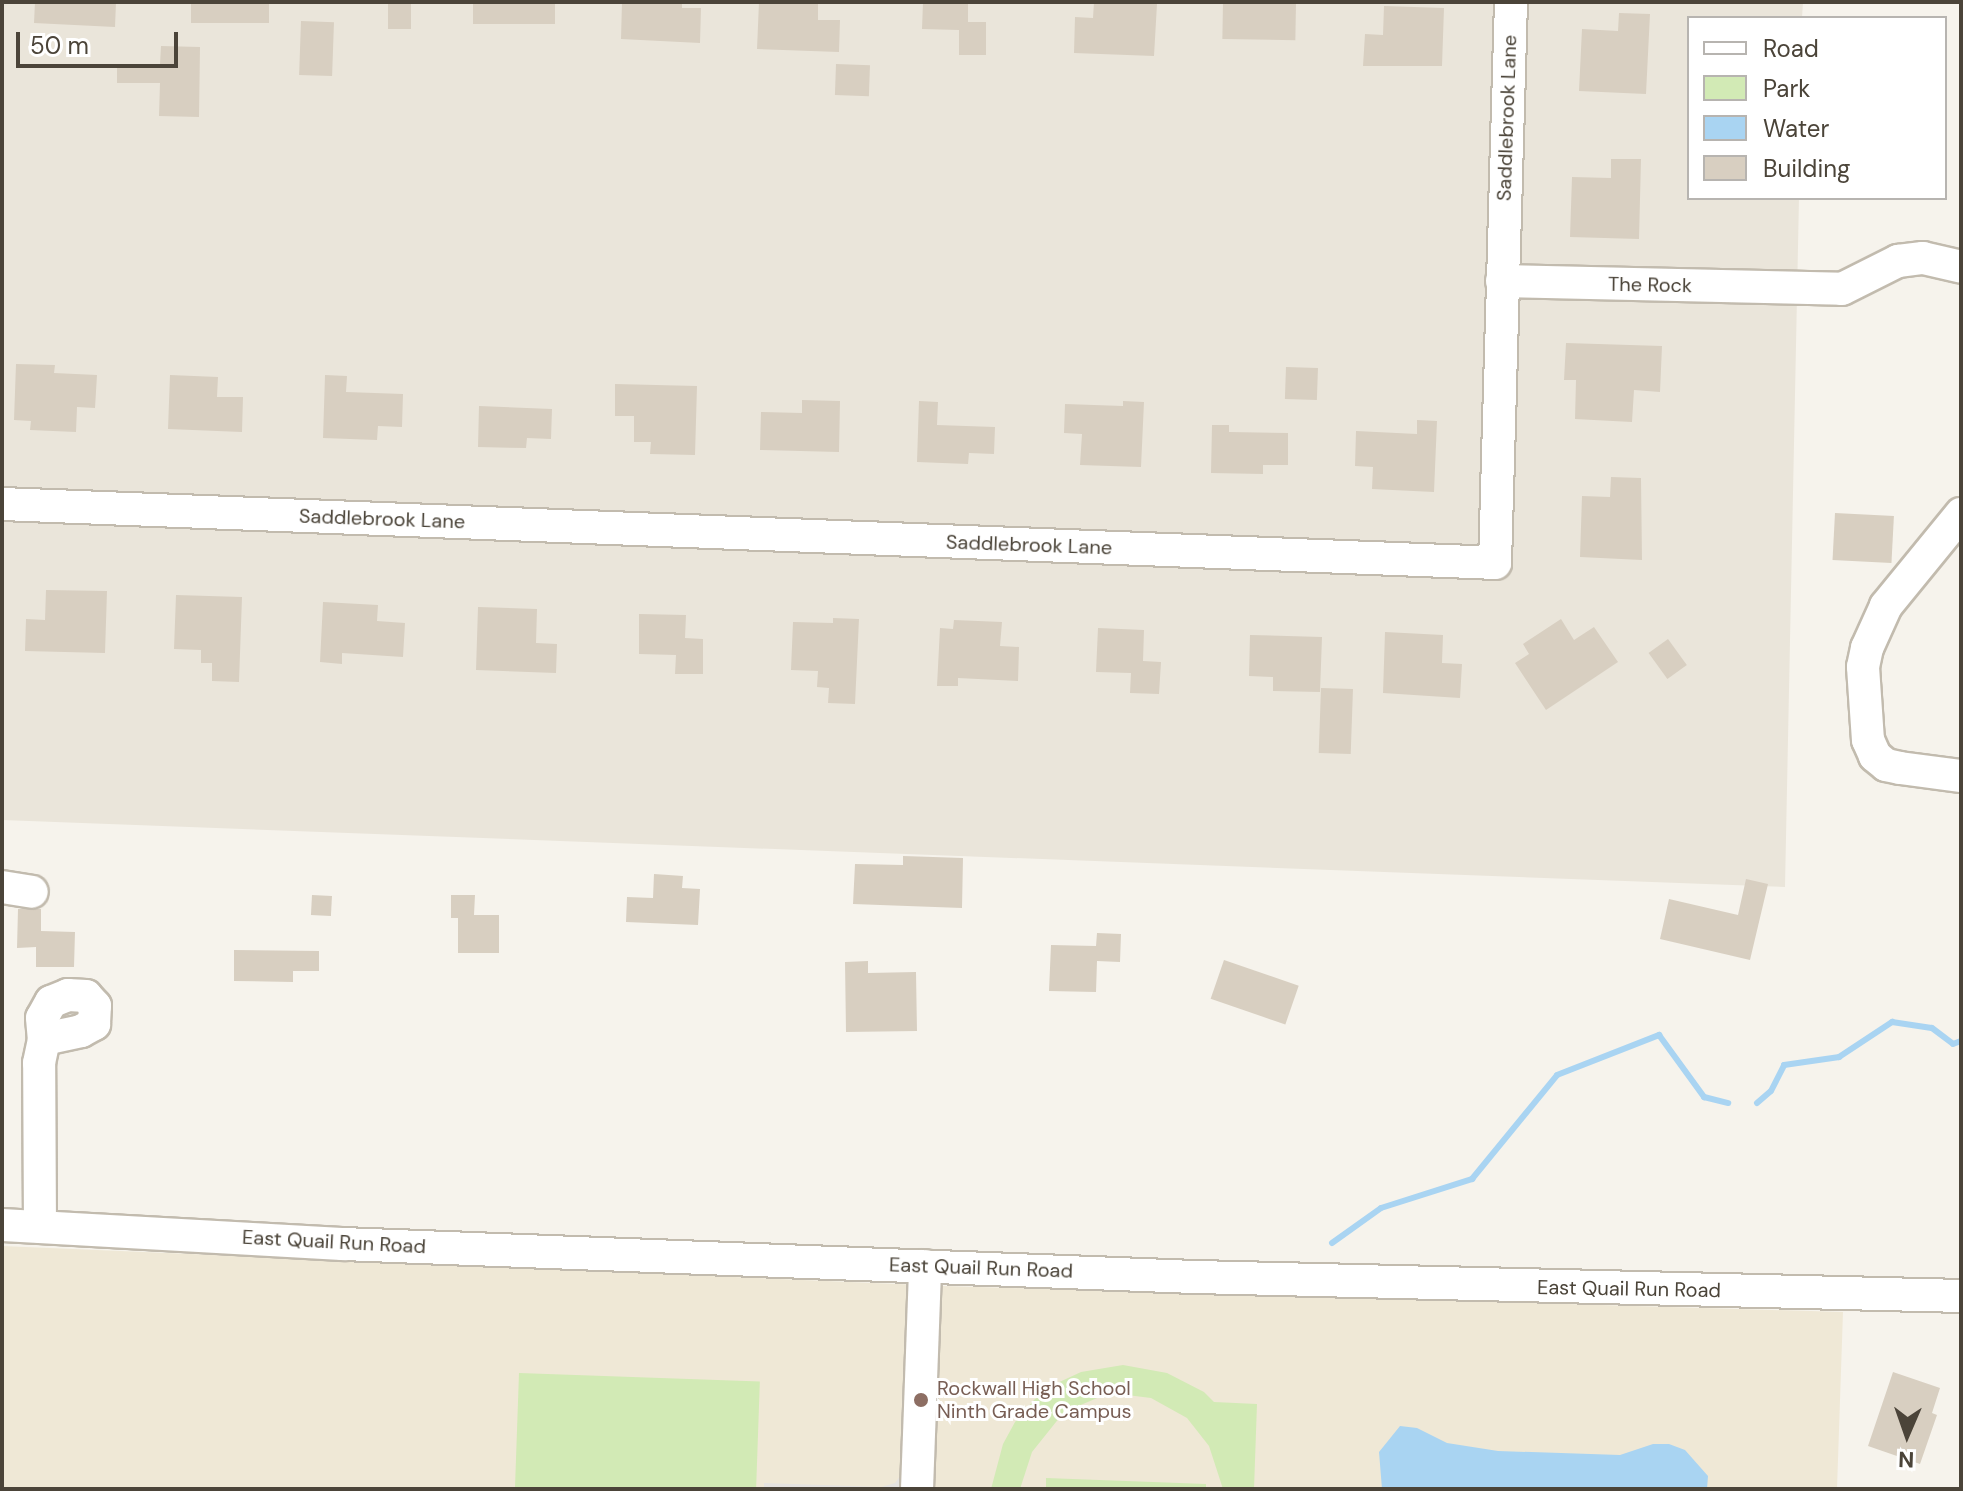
<!DOCTYPE html>
<html>
<head>
<meta charset="utf-8">
<style>
  body { margin:0 }
  #map { position:relative; width:1963px; height:1491px; overflow:hidden; background:#f6f3ec; font-family:"DM Sans",sans-serif }
  div>[style] { position:absolute }
  .residential>* { inset:0; background:#eae5da }
  .education>* { inset:0; background:#efe8d6 }
  .green>* { inset:0; background:#d2eab5; transform-origin:0 0 }
  .parking>* { inset:0; background:#e5e3e0 }
  .water>* { inset:0; background:#a9d4f2 }
  .stream>* { height:6px; margin:-3px; padding:0 3px; transform-origin:3px; border-radius:3px; background:#a9d4f2 }
  .building>* { inset:0; background:#d8cfc1; transform-origin:0 0 }
  .roads { filter:drop-shadow(2px 0 #c2bbae) drop-shadow(-2px 0 #c2bbae) drop-shadow(0 2px #c2bbae) drop-shadow(0 -2px #c2bbae) }
  .minor>* { height:32px; margin:-16px; padding:0 16px; transform-origin:16px; border-radius:16px; background:#fff }
  .dots>* { width:22px; height:22px; translate:-50% -50%; box-sizing:border-box; border:4px solid #fff; border-radius:50% }
  span { translate:-50% -50%; white-space:nowrap; text-align:center; line-height:1.15; -webkit-text-stroke:6px #fff; paint-order:stroke }
  .street-label { font-size:20px; color:#4b4439 }
  .education-label { font-size:20px; color:#785e54 }
  .left { translate:0 -50%; text-align:left }
  .frame { position:absolute; inset:0; border:4px solid #4b4439; pointer-events:none }
  .legend { position:absolute; left:1687px; top:16px; width:260px; height:184px; box-sizing:border-box; background:#fff; border:2px solid #b7b4b0; margin:0; padding:10px 14px; list-style:none; font-size:24px; color:#4b4439 }
  .legend li { display:flex; align-items:center; gap:16px; height:40px }
  .legend b { width:40px; border:2px solid #b7b4b0 }
  .north { position:absolute; left:1867px; top:1395px; width:80px; height:80px; -webkit-text-stroke:6px #fff; paint-order:stroke; rotate:182deg; font-size:22px; font-weight:700; line-height:32px; text-align:center; color:#4b4439 }
  .north::after { content:''; display:block; margin:auto; width:28px; height:36px; background:#4b4439; clip-path:polygon(50% 0,100% 100%,50% 72%,0 100%) }
  .scale { position:absolute; left:16px; top:32px; width:162px; height:36px; box-sizing:border-box; border:4px solid #4b4439; border-top:0; padding-left:10px; font-size:24px; line-height:28px; white-space:nowrap; color:#4b4439; -webkit-text-stroke:6px #fff; paint-order:stroke }
</style>
</head>
<body>
<div id="map">
  <div class="residential">
    <div style="clip-path:polygon(2px 2px,1803px 2px,1802px 18px,1689px 18px,1689px 198px,1799px 198px,1785px 887px,2px 820px)"></div>
  </div>
  <div class="education">
    <div style="clip-path:polygon(2px 1246px,944px 1286px,1843px 1312px,1837px 1489px,2px 1489px)"></div>
  </div>
  <div class="green">
    <div style="clip-path:polygon(1123px 1365px,1167px 1373px,1204px 1392px,1214px 1402px,1257px 1404px,1254px 1489px,1223px 1489px,1209px 1446px,1187px 1418px,1151px 1398px,1127px 1395px,1102px 1396px,1064px 1412px,1032px 1452px,1020px 1489px,991px 1489px,1003px 1444px,1015px 1422px,1034px 1400px,1053px 1385px,1081px 1372px)"></div>
    <div style="left:519px;top:1373px;width:241px;height:116px;rotate:2deg"></div>
    <div style="clip-path:polygon(1046px 1478px,1206px 1484px,1206px 1489px,1046px 1489px)"></div>
  </div>
  <div class="parking">
    <div style="clip-path:polygon(904px 1471px,906px 1489px,764px 1489px,764px 1483px,881px 1487px,895px 1483px)"></div>
  </div>
  <div class="water">
    <div style="clip-path:polygon(1400px 1426px,1417px 1428px,1447px 1443px,1498px 1451px,1620px 1455px,1653px 1444px,1669px 1444px,1685px 1450px,1708px 1476px,1707px 1489px,1382px 1489px,1379px 1452px)"></div>
  </div>
  <div class="stream">
    <div style="left:1757px;top:1103px;width:18px;rotate:-41deg"></div>
    <div style="left:1771px;top:1091px;width:29px;rotate:-63deg"></div>
    <div style="left:1784px;top:1065px;width:56px;rotate:-8.3deg"></div>
    <div style="left:1839px;top:1057px;width:64px;rotate:-33.4deg"></div>
    <div style="left:1892px;top:1022px;width:40px;rotate:8.5deg"></div>
    <div style="left:1932px;top:1028px;width:26px;rotate:37deg"></div>
    <div style="left:1953px;top:1044px;width:9px;rotate:-21deg"></div>
    <div style="left:1332px;top:1243px;width:60px;rotate:-35.5deg"></div>
    <div style="left:1381px;top:1208px;width:96px;rotate:-17.7deg"></div>
    <div style="left:1472px;top:1179px;width:134px;rotate:-50.7deg"></div>
    <div style="left:1557px;top:1075px;width:110px;rotate:-21.4deg"></div>
    <div style="left:1659px;top:1035px;width:77px;rotate:54deg"></div>
    <div style="left:1704px;top:1097px;width:25px;rotate:14deg"></div>
  </div>
  <div class="building">
    <div style="clip-path:polygon(35px 2px,116px 2px,115px 27px,34px 23px)"></div>
    <div style="left:191px;top:2px;width:78px;height:21px"></div>
    <div style="left:388px;top:2px;width:23px;height:27px"></div>
    <div style="left:473px;top:2px;width:82px;height:22px"></div>
    <div style="clip-path:polygon(622px 2px,682px 2px,682px 8px,701px 8px,700px 43px,621px 39px)"></div>
    <div style="clip-path:polygon(759px 2px,818px 2px,818px 20px,840px 20px,839px 52px,757px 49px)"></div>
    <div style="clip-path:polygon(923px 2px,968px 2px,968px 22px,986px 22px,986px 55px,959px 55px,959px 30px,922px 29px)"></div>
    <div style="clip-path:polygon(1094px 2px,1157px 4px,1154px 56px,1074px 53px,1075px 17px,1093px 18px)"></div>
    <div style="left:1223px;top:2px;width:73px;height:37px;rotate:1deg"></div>
    <div style="clip-path:polygon(1384px 6px,1444px 8px,1442px 66px,1363px 66px,1365px 34px,1383px 35px)"></div>
    <div style="clip-path:polygon(1619px 13px,1650px 14px,1646px 94px,1579px 91px,1582px 29px,1618px 31px)"></div>
    <div style="left:301px;top:21px;width:33px;height:54px;rotate:2deg"></div>
    <div style="clip-path:polygon(161px 46px,200px 47px,199px 117px,159px 116px,160px 83px,117px 83px,117px 64px,160px 64px)"></div>
    <div style="left:836px;top:64px;width:34px;height:31px;rotate:2deg"></div>
    <div style="clip-path:polygon(1611px 159px,1641px 159px,1639px 239px,1570px 237px,1572px 177px,1611px 178px)"></div>
    <div style="clip-path:polygon(1566px 343px,1662px 346px,1660px 392px,1634px 390px,1632px 422px,1575px 419px,1576px 380px,1564px 380px)"></div>
    <div style="clip-path:polygon(16px 364px,55px 365px,54px 373px,97px 375px,95px 408px,77px 407px,76px 432px,30px 430px,31px 421px,14px 420px)"></div>
    <div style="left:1286px;top:367px;width:32px;height:32px;rotate:2deg"></div>
    <div style="clip-path:polygon(170px 375px,218px 377px,217px 397px,243px 397px,242px 432px,168px 429px)"></div>
    <div style="clip-path:polygon(325px 375px,347px 376px,346px 392px,403px 394px,402px 427px,378px 426px,377px 440px,323px 438px)"></div>
    <div style="clip-path:polygon(615px 384px,697px 386px,695px 455px,650px 454px,651px 442px,634px 442px,634px 416px,615px 416px)"></div>
    <div style="clip-path:polygon(802px 400px,840px 401px,839px 452px,760px 450px,761px 412px,802px 413px)"></div>
    <div style="clip-path:polygon(919px 401px,938px 402px,937px 425px,995px 427px,994px 454px,969px 453px,968px 464px,917px 462px)"></div>
    <div style="clip-path:polygon(1123px 401px,1144px 402px,1141px 467px,1080px 465px,1082px 434px,1064px 433px,1065px 404px,1123px 406px)"></div>
    <div style="clip-path:polygon(479px 406px,552px 409px,551px 439px,527px 438px,526px 448px,478px 447px)"></div>
    <div style="clip-path:polygon(1417px 420px,1437px 421px,1434px 492px,1372px 489px,1373px 467px,1355px 466px,1356px 431px,1417px 434px)"></div>
    <div style="clip-path:polygon(1212px 425px,1229px 425px,1229px 432px,1288px 433px,1288px 465px,1263px 465px,1263px 474px,1211px 473px)"></div>
    <div style="clip-path:polygon(1611px 477px,1641px 478px,1642px 560px,1580px 557px,1582px 496px,1610px 497px)"></div>
    <div style="left:1835px;top:513px;width:59px;height:47px;rotate:3deg"></div>
    <div style="clip-path:polygon(46px 590px,107px 591px,105px 653px,25px 651px,26px 619px,45px 620px)"></div>
    <div style="clip-path:polygon(176px 595px,242px 597px,239px 682px,212px 681px,212px 663px,201px 663px,201px 650px,174px 649px)"></div>
    <div style="clip-path:polygon(323px 602px,378px 605px,377px 621px,405px 623px,403px 657px,342px 653px,342px 664px,320px 662px)"></div>
    <div style="clip-path:polygon(478px 607px,537px 609px,536px 643px,557px 644px,556px 673px,476px 670px)"></div>
    <div style="clip-path:polygon(639px 614px,686px 615px,685px 638px,703px 639px,703px 674px,675px 674px,676px 655px,639px 654px)"></div>
    <div style="clip-path:polygon(833px 618px,859px 619px,855px 704px,828px 703px,829px 688px,817px 687px,818px 671px,791px 670px,793px 622px,833px 623px)"></div>
    <div style="clip-path:polygon(1561px 619px,1574px 640px,1594px 627px,1618px 662px,1546px 710px,1515px 663px,1529px 654px,1523px 644px)"></div>
    <div style="clip-path:polygon(954px 620px,1002px 622px,1000px 646px,1019px 647px,1018px 681px,958px 678px,958px 686px,937px 686px,940px 628px,953px 629px)"></div>
    <div style="clip-path:polygon(1098px 628px,1144px 630px,1143px 661px,1161px 662px,1159px 694px,1130px 693px,1131px 673px,1096px 672px)"></div>
    <div style="clip-path:polygon(1385px 632px,1443px 635px,1442px 663px,1462px 664px,1460px 698px,1383px 693px)"></div>
    <div style="clip-path:polygon(1250px 635px,1322px 637px,1320px 692px,1273px 691px,1273px 677px,1249px 676px)"></div>
    <div style="left:1668px;top:639px;width:32px;height:24px;rotate:54deg"></div>
    <div style="left:1321px;top:688px;width:32px;height:65px;rotate:2deg"></div>
    <div style="clip-path:polygon(903px 856px,963px 858px,962px 908px,853px 904px,855px 864px,903px 865px)"></div>
    <div style="clip-path:polygon(654px 874px,683px 876px,682px 888px,700px 889px,698px 925px,626px 922px,627px 897px,653px 898px)"></div>
    <div style="clip-path:polygon(1746px 879px,1768px 884px,1750px 960px,1660px 939px,1669px 899px,1738px 915px)"></div>
    <div style="left:312px;top:895px;width:20px;height:20px;rotate:3deg"></div>
    <div style="clip-path:polygon(451px 895px,475px 895px,474px 915px,499px 915px,499px 953px,458px 953px,458px 918px,451px 918px)"></div>
    <div style="clip-path:polygon(18px 909px,41px 909px,41px 931px,75px 932px,74px 967px,36px 967px,36px 947px,17px 948px)"></div>
    <div style="clip-path:polygon(1097px 933px,1121px 934px,1120px 962px,1097px 961px,1096px 992px,1049px 991px,1051px 945px,1096px 946px)"></div>
    <div style="clip-path:polygon(234px 950px,319px 951px,319px 971px,293px 971px,293px 982px,234px 981px)"></div>
    <div style="left:1224px;top:960px;width:79px;height:41px;rotate:19deg"></div>
    <div style="clip-path:polygon(868px 961px,868px 973px,916px 972px,917px 1031px,846px 1032px,845px 962px)"></div>
    <div style="clip-path:polygon(1893px 1372px,1940px 1388px,1932px 1413px,1937px 1415px,1920px 1464px,1868px 1446px)"></div>
  </div>
  <div class="roads">
    <div class="minor">
      <div style="left:1502px;top:281px;width:340px;rotate:1.3deg"></div>
      <div style="left:1842px;top:289px;width:63px;rotate:-26.6deg"></div>
      <div style="left:1898px;top:261px;width:25px;rotate:-7deg"></div>
      <div style="left:1923px;top:258px;width:39px;rotate:13deg"></div>
      <div style="left:2px;top:504px;width:1494px;rotate:2.26deg"></div>
      <div style="left:1495px;top:563px;width:561px;rotate:-88.37deg"></div>
      <div style="left:1961px;top:514px;width:119px;rotate:129.2deg"></div>
      <div style="left:1886px;top:606px;width:46px;rotate:114.3deg"></div>
      <div style="left:1867px;top:648px;width:19px;rotate:102deg"></div>
      <div style="left:1863px;top:667px;width:73px;rotate:86.1deg"></div>
      <div style="left:1868px;top:740px;width:17px;rotate:66deg"></div>
      <div style="left:1875px;top:756px;width:14px;rotate:39deg"></div>
      <div style="left:1886px;top:765px;width:14px;rotate:12deg"></div>
      <div style="left:1900px;top:768px;width:62px;rotate:7.5deg"></div>
      <div style="left:2px;top:887px;width:30px;rotate:9deg"></div>
      <div style="left:2px;top:1225px;width:342px;rotate:3.2deg"></div>
      <div style="left:343px;top:1244px;width:854px;rotate:2.22deg"></div>
      <div style="left:1196px;top:1277px;width:765px;rotate:1.42deg"></div>
      <div style="left:40px;top:1227px;width:164px;rotate:-90.3deg"></div>
      <div style="left:39px;top:1063px;width:25px;rotate:-78deg"></div>
      <div style="left:44px;top:1039px;width:38px;rotate:-12deg"></div>
      <div style="left:81px;top:1031px;width:15px;rotate:-28deg"></div>
      <div style="left:94px;top:1024px;width:18px;rotate:-87deg"></div>
      <div style="left:95px;top:1006px;width:13px;rotate:-132deg"></div>
      <div style="left:86px;top:996px;width:18px;rotate:-177deg"></div>
      <div style="left:68px;top:995px;width:18px;rotate:158deg"></div>
      <div style="left:51px;top:1002px;width:18px;rotate:119deg"></div>
      <div style="left:42px;top:1018px;width:21px;rotate:85deg"></div>
      <div style="left:917px;top:1489px;width:223px;rotate:-87.9deg"></div>
    </div>
  </div>
  <div class="dots">
    <div style="left:921px;top:1400px;background:#8d6e63"></div>
  </div>
  <div class="street-label">
    <span style="left:1507px;top:118px;rotate:-88deg">Saddlebrook Lane</span>
    <span style="left:1650px;top:285px;rotate:1deg">The Rock</span>
    <span style="left:382px;top:519px;rotate:2deg">Saddlebrook Lane</span>
    <span style="left:1029px;top:545px;rotate:2deg">Saddlebrook Lane</span>
    <span style="left:334px;top:1242px;rotate:3deg">East Quail Run Road</span>
    <span style="left:981px;top:1268px;rotate:2deg">East Quail Run Road</span>
    <span style="left:1629px;top:1289px;rotate:1deg">East Quail Run Road</span>
  </div>
  <div class="education-label">
    <span class="left" style="left:937px;top:1400px">Rockwall High School<br>Ninth Grade Campus</span>
  </div>
  <div class="frame"></div>
  <ul class="legend">
  <li><b style="height:10px;background:#fff"></b>Road</li>
  <li><b style="height:22px;background:#d2eab5"></b>Park</li>
  <li><b style="height:22px;background:#a9d4f2"></b>Water</li>
  <li><b style="height:22px;background:#d8cfc1"></b>Building</li>
  </ul>
  <div class="north">N</div>
  <div class="scale">50 m</div>
</div>
</body>
</html>
